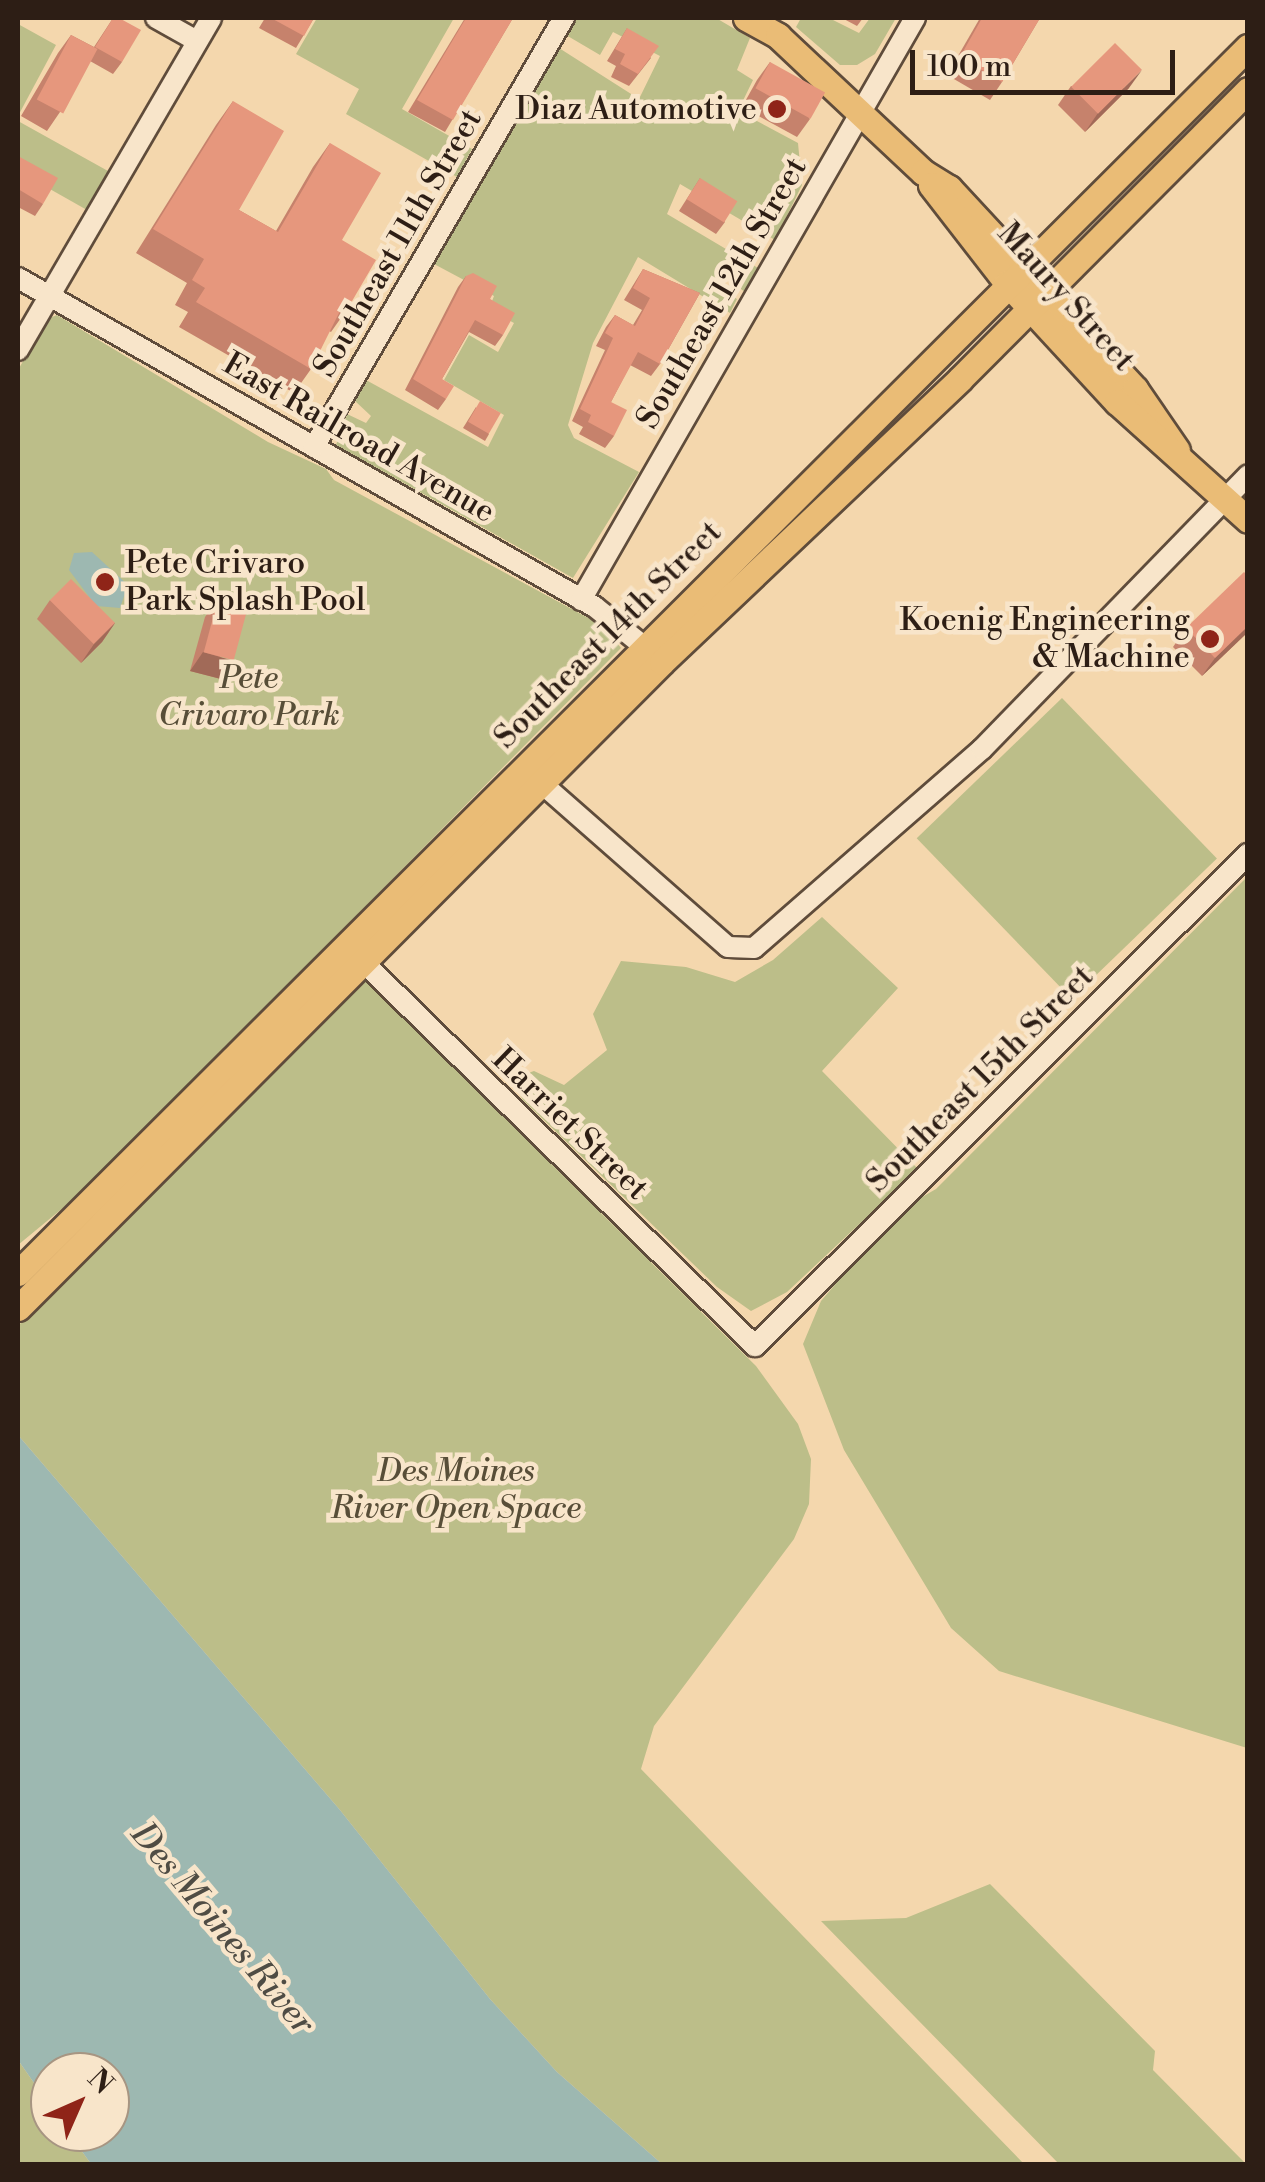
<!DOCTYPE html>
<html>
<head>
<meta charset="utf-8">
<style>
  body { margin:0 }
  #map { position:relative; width:1265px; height:2182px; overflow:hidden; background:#f4d7ad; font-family:"Libre Bodoni",serif }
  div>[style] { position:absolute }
  .green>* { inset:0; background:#bcbe89; transform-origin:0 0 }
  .water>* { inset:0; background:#9db8b1 }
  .roads { filter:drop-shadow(2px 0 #5f4c3b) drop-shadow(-2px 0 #5f4c3b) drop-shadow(0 2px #5f4c3b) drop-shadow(0 -2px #5f4c3b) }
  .minor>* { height:20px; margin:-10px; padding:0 10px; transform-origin:10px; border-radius:10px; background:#f8e5ca }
  .major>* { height:25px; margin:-12.5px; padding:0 12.5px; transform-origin:12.5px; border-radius:12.5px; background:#eabc76 }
  .wall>* { inset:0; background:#c6826c }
  .shaded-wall>* { inset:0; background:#a16a58 }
  .building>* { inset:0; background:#e6977d; transform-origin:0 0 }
  .dots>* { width:28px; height:28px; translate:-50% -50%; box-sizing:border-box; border:5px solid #f8e5ca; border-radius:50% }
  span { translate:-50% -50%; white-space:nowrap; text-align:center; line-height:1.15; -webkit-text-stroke:9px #f8e5ca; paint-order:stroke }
  .poi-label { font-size:32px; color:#2d1e15 }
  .right { translate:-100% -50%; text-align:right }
  .left { translate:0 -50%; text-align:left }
  .street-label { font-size:32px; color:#2d1e15 }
  .park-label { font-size:32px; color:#584e38; font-style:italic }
  .water-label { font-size:35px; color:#4f4c44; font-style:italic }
  .frame { position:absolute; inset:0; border:20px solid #2d1e15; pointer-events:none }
  .north { position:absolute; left:30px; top:2052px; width:100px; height:100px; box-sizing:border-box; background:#f8e5ca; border:2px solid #a79582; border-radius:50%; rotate:45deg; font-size:28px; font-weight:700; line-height:40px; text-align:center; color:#2d1e15 }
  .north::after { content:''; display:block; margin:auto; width:35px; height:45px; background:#8f2418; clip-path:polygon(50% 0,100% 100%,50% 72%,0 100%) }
  .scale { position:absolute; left:910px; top:50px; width:265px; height:45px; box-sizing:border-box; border:5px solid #2d1e15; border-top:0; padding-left:12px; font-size:30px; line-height:35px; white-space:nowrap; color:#2d1e15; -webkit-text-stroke:8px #f8e5ca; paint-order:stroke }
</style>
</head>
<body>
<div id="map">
  <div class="green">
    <div style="clip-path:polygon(317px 18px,454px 18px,402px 109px,472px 149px,457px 177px,346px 114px,359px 89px,296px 54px)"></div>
    <div style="clip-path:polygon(576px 18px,716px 18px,750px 38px,737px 70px,753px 80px,738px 111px,798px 143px,802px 185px,775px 240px,680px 184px,667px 214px,758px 268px,745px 292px,719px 273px,713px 285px,737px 299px,730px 313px,638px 257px,593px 343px,568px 425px,574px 438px,639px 472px,573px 578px,336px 445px,347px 414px,366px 423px,371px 416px,354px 400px,366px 380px,488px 447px,504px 415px,444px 380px,469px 335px,498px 352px,514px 323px,489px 309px,494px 296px,434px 264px,559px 48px,639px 99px,660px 56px,613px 32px,600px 55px,566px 35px)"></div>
    <div style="clip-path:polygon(801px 18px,829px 18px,859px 33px,870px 18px,896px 18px,875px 54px,857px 65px,840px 65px,796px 27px)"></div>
    <div style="clip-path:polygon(18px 24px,56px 45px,18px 116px)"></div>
    <div style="clip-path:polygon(18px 121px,108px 171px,87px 210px,18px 171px)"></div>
    <div style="clip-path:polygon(57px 315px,268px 442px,326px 469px,334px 480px,605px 627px,621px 648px,87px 1188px,18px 1245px,18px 370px,47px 319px)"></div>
    <div style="left:1062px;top:698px;width:223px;height:202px;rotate:46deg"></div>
    <div style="clip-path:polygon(1247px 877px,1247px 1748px,999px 1671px,951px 1628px,844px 1450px,803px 1344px,821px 1301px,898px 1211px,936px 1189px)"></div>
    <div style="clip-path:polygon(822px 917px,898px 988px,822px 1071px,918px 1169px,787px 1292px,751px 1311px,717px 1287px,523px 1100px,511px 1079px,534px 1071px,564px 1085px,607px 1050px,593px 1014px,621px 961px,686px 967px,735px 982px,773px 960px)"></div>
    <div style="clip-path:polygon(365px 980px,756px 1366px,798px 1424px,811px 1459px,809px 1504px,794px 1539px,654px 1726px,641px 1769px,1024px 2164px,662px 2164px,557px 2072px,490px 1999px,340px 1810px,18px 1435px,18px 1326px)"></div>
    <div style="clip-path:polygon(990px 1884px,1155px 2051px,1153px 2070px,1246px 2164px,1059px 2164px,821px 1921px,906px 1918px)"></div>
    <div style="clip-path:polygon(18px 2060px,50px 2106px,50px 2132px,68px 2132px,91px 2164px,18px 2164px)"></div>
  </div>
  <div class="water">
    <div style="clip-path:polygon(92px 552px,128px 585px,120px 608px,96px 606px,69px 570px,74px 553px)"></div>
    <div style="clip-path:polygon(18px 1435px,340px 1810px,490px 1999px,557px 2072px,662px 2164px,91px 2164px,68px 2132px,110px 2132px,110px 2072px,50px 2072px,50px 2106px,18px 2060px)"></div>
  </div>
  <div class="roads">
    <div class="minor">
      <div style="left:156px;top:18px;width:47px;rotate:29.3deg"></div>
      <div style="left:18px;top:278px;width:664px;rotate:29.69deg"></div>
      <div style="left:595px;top:607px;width:78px;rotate:38.8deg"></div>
      <div style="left:18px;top:350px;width:384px;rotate:-59.8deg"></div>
      <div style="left:314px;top:447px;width:497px;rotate:-59.8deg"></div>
      <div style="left:581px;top:600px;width:671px;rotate:-60.15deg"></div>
      <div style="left:531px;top:774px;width:262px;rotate:41.3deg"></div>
      <div style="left:728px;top:947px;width:26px;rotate:2deg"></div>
      <div style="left:754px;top:948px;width:303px;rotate:-41.1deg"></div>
      <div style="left:982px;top:749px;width:382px;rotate:-45.8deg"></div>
      <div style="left:353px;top:952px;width:563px;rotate:44.42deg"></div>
      <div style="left:755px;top:1346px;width:697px;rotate:-44.94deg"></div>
    </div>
    <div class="major">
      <div style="left:746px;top:18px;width:37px;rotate:29deg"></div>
      <div style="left:778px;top:36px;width:199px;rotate:43.2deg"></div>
      <div style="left:923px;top:172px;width:31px;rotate:32deg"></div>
      <div style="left:949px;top:188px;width:274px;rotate:47.2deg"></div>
      <div style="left:1135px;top:389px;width:74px;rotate:55.5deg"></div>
      <div style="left:931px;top:185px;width:124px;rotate:52.2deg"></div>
      <div style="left:1007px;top:283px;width:162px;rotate:47.3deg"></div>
      <div style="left:1117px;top:402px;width:176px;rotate:42deg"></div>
      <div style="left:18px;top:1273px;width:1737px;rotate:-44.91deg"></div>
      <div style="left:18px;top:1308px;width:912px;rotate:-45.09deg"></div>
      <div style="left:662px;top:662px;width:411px;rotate:-43.5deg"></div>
      <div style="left:960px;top:379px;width:408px;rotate:-45.1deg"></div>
    </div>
  </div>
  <div class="wall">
    <div style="clip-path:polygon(113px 18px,122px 62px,113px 74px,90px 61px,60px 112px,47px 131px,21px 116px,58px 53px,71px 35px,94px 47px)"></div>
    <div style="clip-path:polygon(265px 18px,314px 18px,296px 48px,259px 28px)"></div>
    <div style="clip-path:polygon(465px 18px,513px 18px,445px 132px,408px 112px)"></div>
    <div style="clip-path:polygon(842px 18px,863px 18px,857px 26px)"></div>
    <div style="clip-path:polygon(980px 18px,1040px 18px,1002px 82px,990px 100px,947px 75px)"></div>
    <div style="clip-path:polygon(627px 28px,651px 58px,629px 86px,611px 77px,616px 66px,607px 61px)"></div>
    <div style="clip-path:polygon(770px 62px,810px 119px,797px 137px,742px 107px,757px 80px)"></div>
    <div style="clip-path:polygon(1071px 86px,1129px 88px,1085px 132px,1058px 105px)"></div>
    <div style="clip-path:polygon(233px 101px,239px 210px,276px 231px,313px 167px,330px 143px,348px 308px,331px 332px,329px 331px,311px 369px,294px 393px,179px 327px,188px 312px,175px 305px,187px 283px,136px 253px,216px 125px)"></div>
    <div style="clip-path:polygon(18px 156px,43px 204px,35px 216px,18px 207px)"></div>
    <div style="clip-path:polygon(700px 178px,725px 222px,716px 234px,679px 211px)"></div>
    <div style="clip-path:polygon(643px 269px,700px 293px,660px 364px,651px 376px,630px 365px,611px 402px,614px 436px,605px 448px,579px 434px,583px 427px,572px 421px,605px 350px,596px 346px,606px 327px,615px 315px,633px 325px,642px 310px,624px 300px)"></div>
    <div style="clip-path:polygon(466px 276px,490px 299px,503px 335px,495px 346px,469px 332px,442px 379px,446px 399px,438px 410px,405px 390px,458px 287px)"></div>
    <div style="clip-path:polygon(476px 407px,489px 434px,485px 441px,463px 428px)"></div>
    <div style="clip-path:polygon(1248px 576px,1248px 632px,1202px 676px,1173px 647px,1186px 628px)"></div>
    <div style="clip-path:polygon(218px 599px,221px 679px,190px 671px,205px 617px)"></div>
    <div style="clip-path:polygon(50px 600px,115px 623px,102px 642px,81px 663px,37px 619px)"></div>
  </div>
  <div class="shaded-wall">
    <div style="clip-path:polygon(1142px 70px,1129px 88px,1085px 132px,1098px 113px)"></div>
    <div style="clip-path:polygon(115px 623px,102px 642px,81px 663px,94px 644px)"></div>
    <div style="clip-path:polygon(1248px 626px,1248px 632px,1202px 676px,1215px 658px)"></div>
    <div style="clip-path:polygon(203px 652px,234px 661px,221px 679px,190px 671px)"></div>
  </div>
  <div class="building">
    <div style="clip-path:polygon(113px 18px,119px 18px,141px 30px,122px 62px,95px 47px)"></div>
    <div style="clip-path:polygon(271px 18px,314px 18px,304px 36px)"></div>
    <div style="clip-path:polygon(466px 18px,513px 18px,453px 120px,417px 100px)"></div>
    <div style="clip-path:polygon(982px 18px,1040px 18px,1002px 82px,960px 57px)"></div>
    <div style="clip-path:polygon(627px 28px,659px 46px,638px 74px,620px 64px,625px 54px,615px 49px)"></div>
    <div style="left:71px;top:35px;width:30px;height:73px;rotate:28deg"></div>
    <div style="left:1115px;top:43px;width:38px;height:62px;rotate:45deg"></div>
    <div style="left:770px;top:62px;width:63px;height:30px;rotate:29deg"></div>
    <div style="clip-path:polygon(233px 101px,284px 131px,239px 210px,278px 232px,330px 143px,381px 173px,342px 240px,376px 260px,348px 308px,343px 305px,311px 369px,196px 302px,205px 288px,192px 280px,204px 259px,153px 229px)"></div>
    <div style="clip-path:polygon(18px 156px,58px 178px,43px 204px,18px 189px)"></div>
    <div style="left:700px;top:178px;width:44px;height:25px;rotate:32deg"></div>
    <div style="clip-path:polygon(643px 269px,700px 293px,660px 364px,638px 352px,611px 402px,627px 410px,614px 436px,588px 422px,591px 415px,580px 409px,613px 338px,605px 333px,615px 315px,635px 326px,650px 298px,633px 288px)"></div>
    <div style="clip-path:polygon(473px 273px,497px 286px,490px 299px,515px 313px,503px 335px,475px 320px,442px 379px,454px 386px,446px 399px,413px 379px,466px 276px)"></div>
    <div style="left:480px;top:401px;width:24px;height:24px;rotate:30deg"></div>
    <div style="clip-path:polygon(1244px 572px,1248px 576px,1248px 626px,1215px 658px,1186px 628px)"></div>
    <div style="left:71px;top:579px;width:62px;height:30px;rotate:45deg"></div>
    <div style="left:218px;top:599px;width:31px;height:55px;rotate:15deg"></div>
  </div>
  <div class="dots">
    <div style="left:777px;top:109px;background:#8f2418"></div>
    <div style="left:105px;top:582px;background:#8f2418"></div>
    <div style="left:1210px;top:639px;background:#8f2418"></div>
  </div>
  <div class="poi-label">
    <span class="right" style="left:757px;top:109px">Diaz Automotive</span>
    <span class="left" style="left:125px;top:582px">Pete Crivaro<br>Park Splash Pool</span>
    <span class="right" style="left:1190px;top:639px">Koenig Engineering<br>&amp; Machine</span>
  </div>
  <div class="street-label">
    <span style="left:398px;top:243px;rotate:-60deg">Southeast 11th Street</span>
    <span style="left:722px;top:293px;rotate:-60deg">Southeast 12th Street</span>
    <span style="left:1066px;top:297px;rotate:48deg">Maury Street</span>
    <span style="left:359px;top:438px;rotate:30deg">East Railroad Avenue</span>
    <span style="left:608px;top:635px;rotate:-45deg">Southeast 14th Street</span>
    <span style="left:980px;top:1079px;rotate:-45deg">Southeast 15th Street</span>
    <span style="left:570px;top:1124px;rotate:44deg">Harriet Street</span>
  </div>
  <div class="park-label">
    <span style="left:249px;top:697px">Pete<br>Crivaro Park</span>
    <span style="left:456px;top:1490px">Des Moines<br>River Open Space</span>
  </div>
  <div class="water-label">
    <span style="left:222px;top:1929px;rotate:50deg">Des Moines River</span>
  </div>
  <div class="frame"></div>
  <div class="north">N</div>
  <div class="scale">100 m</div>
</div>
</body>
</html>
